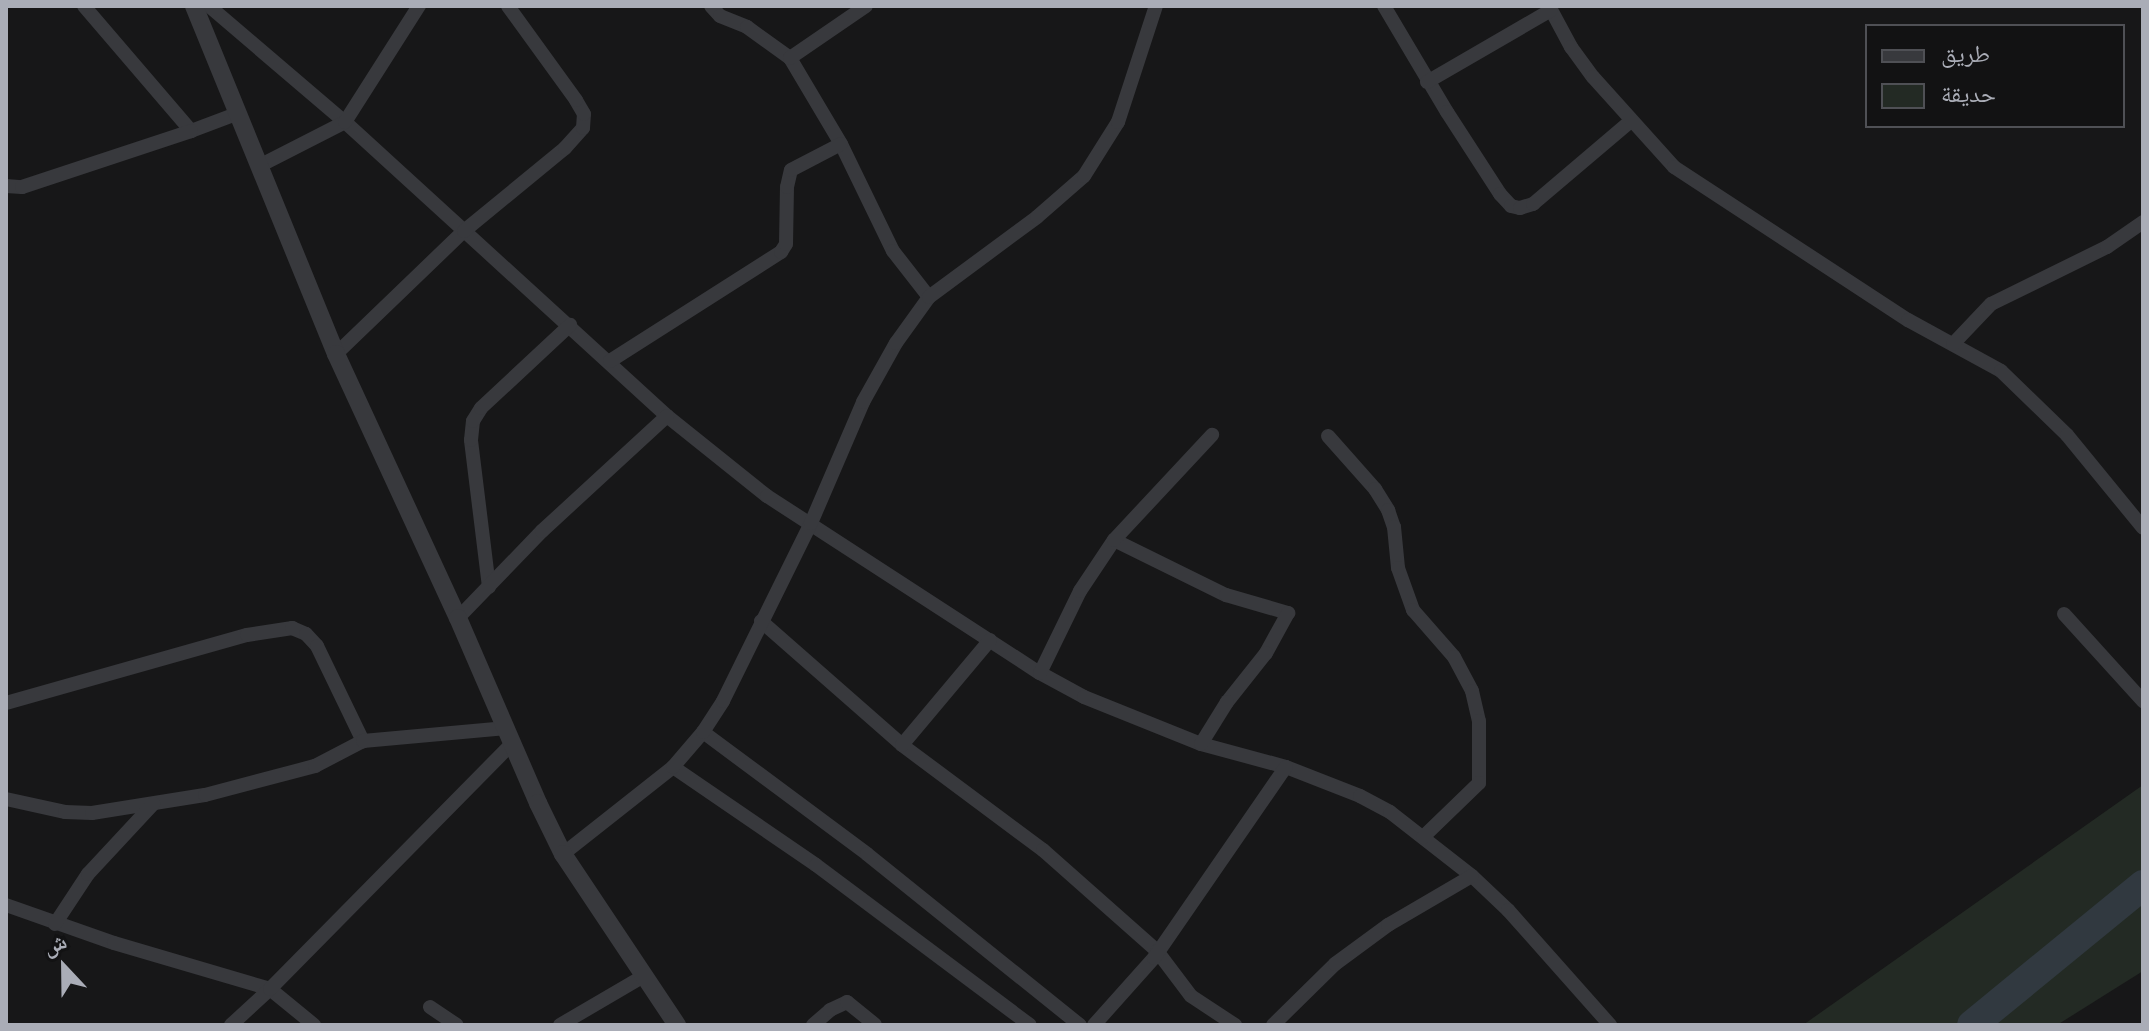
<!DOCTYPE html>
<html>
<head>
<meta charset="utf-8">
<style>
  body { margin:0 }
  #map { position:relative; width:2149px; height:1031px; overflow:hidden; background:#171718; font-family:"Work Sans","Noto Naskh Arabic",sans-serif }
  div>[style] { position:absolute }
  .green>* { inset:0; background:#232a24 }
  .river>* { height:30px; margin:-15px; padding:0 15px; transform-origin:15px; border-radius:15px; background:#313940 }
  .minor>* { height:14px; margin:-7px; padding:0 7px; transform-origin:7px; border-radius:7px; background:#38393d }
  .tertiary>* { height:18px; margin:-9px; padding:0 9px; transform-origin:9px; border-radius:9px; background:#38393d }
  span { translate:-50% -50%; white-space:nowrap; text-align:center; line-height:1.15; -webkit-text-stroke:6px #121213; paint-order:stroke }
  .frame { position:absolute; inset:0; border:8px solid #aaadb7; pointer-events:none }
  .legend { position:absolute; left:1865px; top:24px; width:260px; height:104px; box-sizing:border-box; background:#121213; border:2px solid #4f5055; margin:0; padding:10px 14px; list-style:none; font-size:24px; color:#aaadb7 }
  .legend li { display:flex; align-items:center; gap:16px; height:40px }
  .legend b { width:40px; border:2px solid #4f5055 }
  .north { position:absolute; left:24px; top:927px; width:80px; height:80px; -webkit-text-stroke:6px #121213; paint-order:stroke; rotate:338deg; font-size:22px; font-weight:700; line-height:32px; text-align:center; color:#aaadb7 }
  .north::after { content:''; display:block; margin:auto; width:28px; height:36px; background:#aaadb7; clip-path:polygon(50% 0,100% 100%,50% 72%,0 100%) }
</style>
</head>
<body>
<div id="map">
  <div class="green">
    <div style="clip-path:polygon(2143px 785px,2143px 971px,2057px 1025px,1803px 1025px)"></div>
  </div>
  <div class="river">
    <div style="left:1972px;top:1025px;width:221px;rotate:-39.3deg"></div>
  </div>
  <div class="minor">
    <div style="left:84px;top:6px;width:165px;rotate:49.4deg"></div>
    <div style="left:191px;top:131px;width:51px;rotate:-20.6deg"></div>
    <div style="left:209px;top:6px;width:179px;rotate:40.5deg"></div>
    <div style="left:345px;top:122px;width:436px;rotate:42.4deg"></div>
    <div style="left:667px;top:416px;width:128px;rotate:38.7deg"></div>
    <div style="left:767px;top:496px;width:325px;rotate:33deg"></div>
    <div style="left:1040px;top:673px;width:50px;rotate:28.6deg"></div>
    <div style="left:1084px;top:697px;width:126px;rotate:21.9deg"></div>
    <div style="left:1201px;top:744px;width:88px;rotate:15.1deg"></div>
    <div style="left:1286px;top:767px;width:79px;rotate:21.4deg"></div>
    <div style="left:1360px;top:796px;width:34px;rotate:28deg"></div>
    <div style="left:1390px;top:812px;width:104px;rotate:38deg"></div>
    <div style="left:1472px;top:876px;width:50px;rotate:43.4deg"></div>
    <div style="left:1508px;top:910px;width:154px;rotate:48.4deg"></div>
    <div style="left:711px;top:6px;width:13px;rotate:48deg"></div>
    <div style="left:720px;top:16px;width:29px;rotate:22deg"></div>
    <div style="left:747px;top:27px;width:53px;rotate:35.8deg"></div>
    <div style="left:790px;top:58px;width:100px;rotate:59.3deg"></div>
    <div style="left:841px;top:144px;width:119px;rotate:64.1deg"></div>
    <div style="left:893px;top:251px;width:58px;rotate:52deg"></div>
    <div style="left:1384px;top:6px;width:123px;rotate:59.3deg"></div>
    <div style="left:1447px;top:112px;width:98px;rotate:57.1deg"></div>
    <div style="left:1500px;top:194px;width:16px;rotate:47deg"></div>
    <div style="left:1511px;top:206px;width:9px;rotate:13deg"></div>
    <div style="left:1520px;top:208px;width:14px;rotate:-17deg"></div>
    <div style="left:1533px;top:204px;width:128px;rotate:-40.3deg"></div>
    <div style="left:1549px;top:6px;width:47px;rotate:61.8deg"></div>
    <div style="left:1571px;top:47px;width:37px;rotate:54deg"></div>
    <div style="left:1593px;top:77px;width:121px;rotate:48deg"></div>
    <div style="left:1674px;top:167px;width:280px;rotate:33.2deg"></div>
    <div style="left:1908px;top:320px;width:106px;rotate:28.7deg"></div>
    <div style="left:2001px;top:371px;width:92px;rotate:44.1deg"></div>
    <div style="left:2067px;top:435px;width:120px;rotate:50.7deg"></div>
    <div style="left:790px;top:58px;width:92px;rotate:-34.4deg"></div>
    <div style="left:1427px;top:82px;width:143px;rotate:-30.1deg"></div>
    <div style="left:261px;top:165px;width:94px;rotate:-27.1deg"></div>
    <div style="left:345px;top:122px;width:138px;rotate:-57.5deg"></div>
    <div style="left:6px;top:186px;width:16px;rotate:4deg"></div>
    <div style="left:22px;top:187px;width:178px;rotate:-18.3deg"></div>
    <div style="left:1953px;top:344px;width:55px;rotate:-46.5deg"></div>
    <div style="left:1991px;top:304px;width:129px;rotate:-26.2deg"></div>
    <div style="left:2107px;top:247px;width:44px;rotate:-34.8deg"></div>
    <div style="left:336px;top:354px;width:178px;rotate:-43.9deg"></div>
    <div style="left:464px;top:231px;width:131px;rotate:-39.4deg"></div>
    <div style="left:565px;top:148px;width:27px;rotate:-48deg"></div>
    <div style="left:583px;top:128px;width:14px;rotate:-86deg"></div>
    <div style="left:584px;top:114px;width:16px;rotate:-120deg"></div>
    <div style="left:576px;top:100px;width:116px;rotate:-125.9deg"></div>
    <div style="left:610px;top:361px;width:203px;rotate:-32.5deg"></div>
    <div style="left:781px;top:252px;width:9px;rotate:-58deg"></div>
    <div style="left:786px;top:244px;width:57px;rotate:-89deg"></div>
    <div style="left:787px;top:187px;width:17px;rotate:-77deg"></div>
    <div style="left:791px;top:170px;width:56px;rotate:-27.5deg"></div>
    <div style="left:1328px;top:436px;width:71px;rotate:48.4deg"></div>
    <div style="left:1375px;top:489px;width:25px;rotate:58deg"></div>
    <div style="left:1388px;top:510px;width:18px;rotate:71deg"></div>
    <div style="left:1394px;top:527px;width:41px;rotate:84.4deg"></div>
    <div style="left:1398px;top:568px;width:45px;rotate:70.3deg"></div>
    <div style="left:1413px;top:610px;width:62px;rotate:48.9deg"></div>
    <div style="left:1454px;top:657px;width:38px;rotate:62deg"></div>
    <div style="left:1472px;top:691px;width:31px;rotate:77deg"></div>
    <div style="left:1479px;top:721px;width:62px;rotate:90deg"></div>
    <div style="left:1479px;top:783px;width:78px;rotate:136deg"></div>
    <div style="left:1114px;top:540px;width:125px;rotate:26.2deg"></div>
    <div style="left:1226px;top:595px;width:65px;rotate:16.2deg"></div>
    <div style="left:1288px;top:613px;width:46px;rotate:118.8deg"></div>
    <div style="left:1266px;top:653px;width:63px;rotate:128.5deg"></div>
    <div style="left:1227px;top:702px;width:49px;rotate:121.8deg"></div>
    <div style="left:489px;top:587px;width:148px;rotate:-97deg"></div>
    <div style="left:471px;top:440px;width:19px;rotate:-84deg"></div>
    <div style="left:473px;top:421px;width:15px;rotate:-58deg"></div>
    <div style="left:481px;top:408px;width:122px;rotate:-43deg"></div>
    <div style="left:2064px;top:614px;width:118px;rotate:47.8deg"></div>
    <div style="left:458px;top:618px;width:121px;rotate:-46deg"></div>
    <div style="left:542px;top:531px;width:170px;rotate:-42.6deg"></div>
    <div style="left:761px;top:621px;width:188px;rotate:41.3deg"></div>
    <div style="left:902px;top:745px;width:176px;rotate:36.7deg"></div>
    <div style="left:1043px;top:850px;width:152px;rotate:41.5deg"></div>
    <div style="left:1157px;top:951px;width:56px;rotate:52.9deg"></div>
    <div style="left:1191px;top:996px;width:53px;rotate:33.4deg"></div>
    <div style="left:1040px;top:673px;width:91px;rotate:-64deg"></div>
    <div style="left:1080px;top:591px;width:61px;rotate:-56.3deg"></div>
    <div style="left:1114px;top:540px;width:144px;rotate:-47deg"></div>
    <div style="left:6px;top:703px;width:250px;rotate:-15.8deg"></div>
    <div style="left:247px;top:635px;width:46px;rotate:-8.8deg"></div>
    <div style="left:292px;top:628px;width:15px;rotate:23deg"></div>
    <div style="left:306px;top:634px;width:16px;rotate:47deg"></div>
    <div style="left:317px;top:646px;width:106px;rotate:64.2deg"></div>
    <div style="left:703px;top:732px;width:204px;rotate:36.6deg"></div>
    <div style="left:867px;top:854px;width:273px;rotate:38.8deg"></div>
    <div style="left:902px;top:745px;width:137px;rotate:-50deg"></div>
    <div style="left:673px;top:767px;width:173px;rotate:34.4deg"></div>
    <div style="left:816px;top:865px;width:267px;rotate:36.8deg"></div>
    <div style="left:6px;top:799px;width:60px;rotate:12.4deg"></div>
    <div style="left:65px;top:812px;width:27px;rotate:2deg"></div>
    <div style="left:92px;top:813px;width:114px;rotate:-9.1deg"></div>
    <div style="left:205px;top:795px;width:114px;rotate:-14.8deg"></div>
    <div style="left:315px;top:766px;width:54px;rotate:-27.5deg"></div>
    <div style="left:363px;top:741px;width:144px;rotate:-5.2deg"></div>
    <div style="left:563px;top:854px;width:140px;rotate:-38.3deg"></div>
    <div style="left:673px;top:767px;width:46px;rotate:-49.4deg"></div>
    <div style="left:703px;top:732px;width:37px;rotate:-57deg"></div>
    <div style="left:723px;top:701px;width:199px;rotate:-63.7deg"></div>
    <div style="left:811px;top:523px;width:132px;rotate:-66.7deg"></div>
    <div style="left:863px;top:402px;width:68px;rotate:-60.8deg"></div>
    <div style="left:896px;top:343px;width:57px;rotate:-54.3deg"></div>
    <div style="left:929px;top:297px;width:134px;rotate:-36.5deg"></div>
    <div style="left:1037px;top:217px;width:62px;rotate:-41.1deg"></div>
    <div style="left:1084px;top:176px;width:64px;rotate:-57.8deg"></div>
    <div style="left:1118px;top:122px;width:122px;rotate:-71.9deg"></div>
    <div style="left:6px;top:905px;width:114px;rotate:19.4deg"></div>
    <div style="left:114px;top:943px;width:163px;rotate:16.4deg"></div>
    <div style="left:270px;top:989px;width:57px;rotate:39.3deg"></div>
    <div style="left:55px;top:924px;width:60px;rotate:-56.6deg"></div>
    <div style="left:88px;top:874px;width:96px;rotate:-47.1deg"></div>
    <div style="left:430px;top:1007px;width:32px;rotate:34deg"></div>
    <div style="left:231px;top:1025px;width:53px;rotate:-42.7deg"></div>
    <div style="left:270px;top:989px;width:346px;rotate:-45.4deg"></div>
    <div style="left:560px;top:1025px;width:97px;rotate:-30.3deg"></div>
    <div style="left:813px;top:1025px;width:23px;rotate:-41deg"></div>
    <div style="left:830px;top:1010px;width:19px;rotate:-25deg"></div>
    <div style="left:847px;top:1002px;width:36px;rotate:39deg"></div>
    <div style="left:1094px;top:1025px;width:90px;rotate:-48.2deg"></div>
    <div style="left:1154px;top:958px;width:232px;rotate:-55.4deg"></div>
    <div style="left:1273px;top:1025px;width:87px;rotate:-44.5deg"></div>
    <div style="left:1335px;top:964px;width:66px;rotate:-36.3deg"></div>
    <div style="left:1388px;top:925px;width:97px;rotate:-30.3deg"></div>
  </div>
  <div class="tertiary">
    <div style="left:194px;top:6px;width:376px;rotate:67.8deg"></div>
    <div style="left:336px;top:354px;width:291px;rotate:65.2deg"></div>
    <div style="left:458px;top:618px;width:202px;rotate:66.6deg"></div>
    <div style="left:538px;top:803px;width:57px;rotate:63.9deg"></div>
    <div style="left:563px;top:854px;width:206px;rotate:56.3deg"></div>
  </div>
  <div class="frame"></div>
  <ul class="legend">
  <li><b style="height:10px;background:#38393d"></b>طريق</li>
  <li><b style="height:22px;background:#232a24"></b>حديقة</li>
  </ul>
  <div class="north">ش</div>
</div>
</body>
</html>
